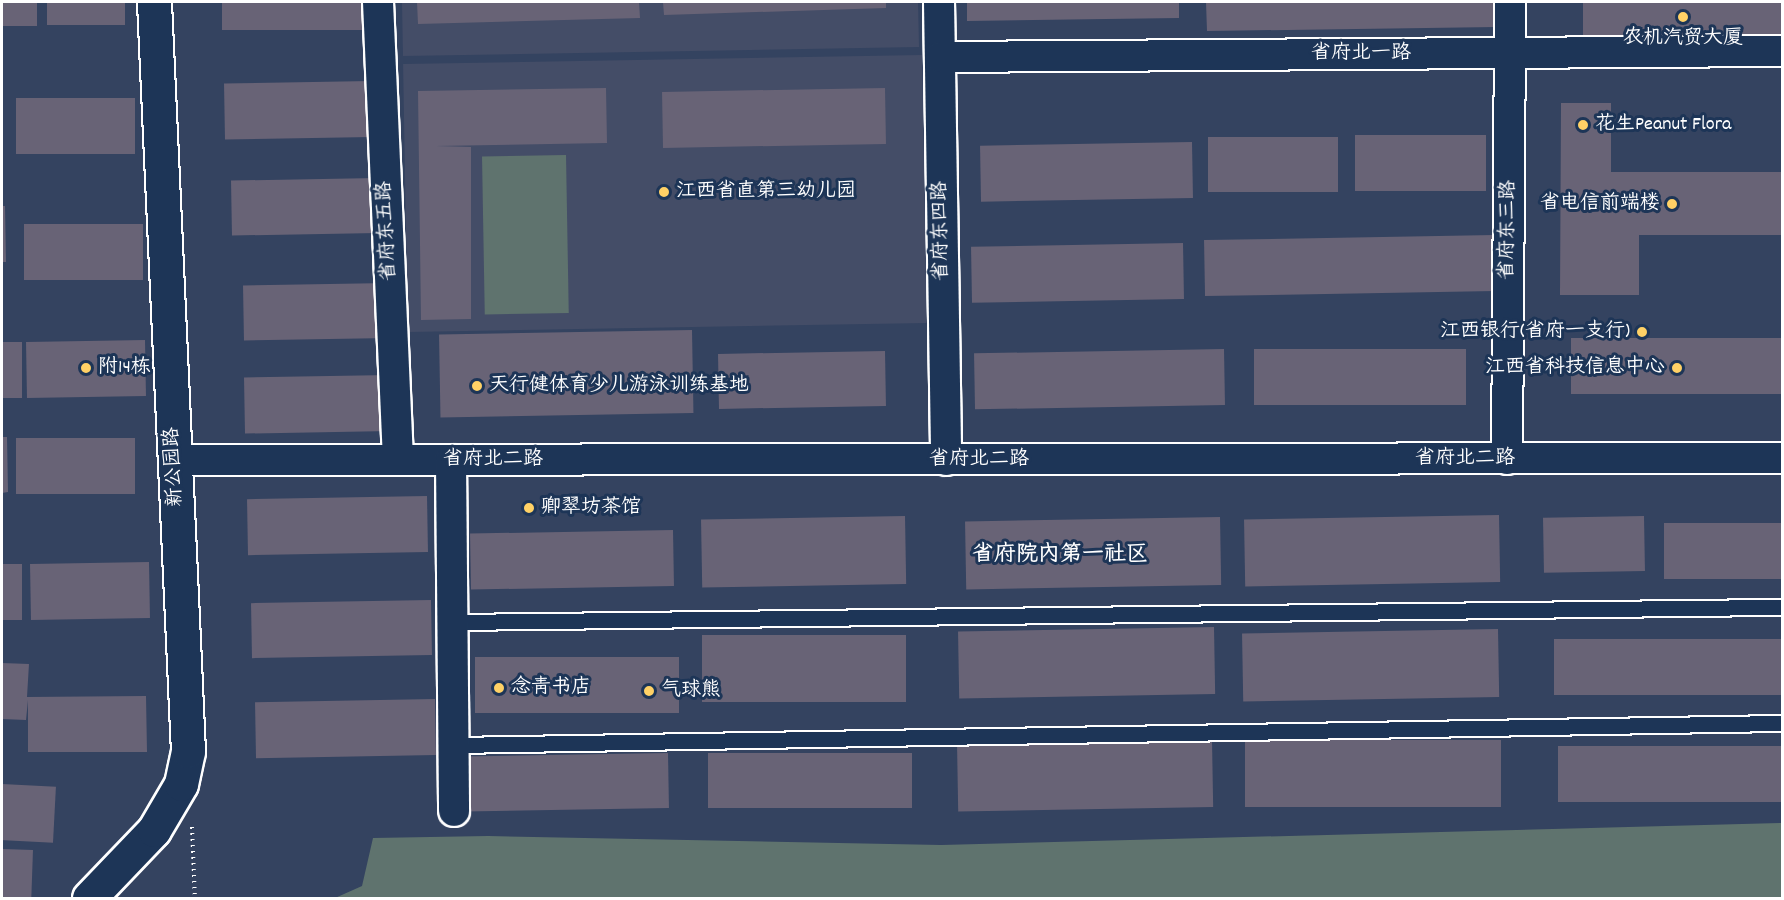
<!DOCTYPE html>
<html>
<head>
<meta charset="utf-8">
<style>
  body { margin:0 }
  #map { position:relative; width:1784px; height:900px; overflow:hidden; background:#344360; font-family:Dekko,"LXGW WenKai TC",sans-serif }
  div>[style] { position:absolute }
  .built>* { inset:0; background:#444d67; transform-origin:0 0 }
  .green>* { inset:0; background:#5f736e; transform-origin:0 0 }
  .building>* { inset:0; background:#686376; transform-origin:0 0 }
  .path>* { height:4px; margin-top:-2px; transform-origin:0; background:repeating-linear-gradient(90deg,#fff 0 1.5px,transparent 0 6px) }
  .roads { filter:drop-shadow(2px 0 #fff) drop-shadow(-2px 0 #fff) drop-shadow(0 2px #fff) drop-shadow(0 -2px #fff) }
  .service>* { height:15px; margin:-7.5px; padding:0 7.5px; transform-origin:7.5px; border-radius:7.5px; background:#1d3557 }
  .minor>* { height:30px; margin:-15px; padding:0 15px; transform-origin:15px; border-radius:15px; background:#1d3557 }
  .tertiary>* { height:33px; margin:-16.5px; padding:0 16.5px; transform-origin:16.5px; border-radius:16.5px; background:#1d3557 }
  .dots>* { width:16px; height:16px; translate:-50% -50%; box-sizing:border-box; border:3px solid #1d3557; border-radius:50% }
  span { translate:-50% -50%; white-space:nowrap; text-align:center; line-height:1.15; -webkit-text-stroke:6px #1d3557; paint-order:stroke }
  .poi-label { font-size:20px; color:#fff }
  .left { translate:0 -50%; text-align:left }
  .right { translate:-100% -50%; text-align:right }
  .street-label { font-size:20px; color:#fff }
  .quarter-label { font-size:22px; color:#fff; font-weight:700 }
  .frame { position:absolute; inset:0; border:3px solid #fff; pointer-events:none }
</style>
</head>
<body>
<div id="map">
  <div class="built">
    <div style="clip-path:polygon(402px 2px,918px 2px,919px 47px,403px 56px)"></div>
    <div style="left:922px;top:55px;width:268px;height:519px;rotate:89deg"></div>
  </div>
  <div class="green">
    <div style="left:566px;top:155px;width:158px;height:84px;rotate:89deg"></div>
    <div style="clip-path:polygon(1782px 823px,1782px 898px,335px 898px,362px 886px,373px 838px,488px 836px,941px 845px)"></div>
  </div>
  <div class="building">
    <div style="left:2px;top:2px;width:35px;height:24px"></div>
    <div style="left:47px;top:2px;width:78px;height:23px"></div>
    <div style="left:222px;top:2px;width:146px;height:28px"></div>
    <div style="clip-path:polygon(417px 2px,639px 2px,640px 18px,418px 24px)"></div>
    <div style="clip-path:polygon(663px 2px,886px 2px,886px 8px,664px 15px)"></div>
    <div style="clip-path:polygon(967px 2px,1179px 2px,1179px 18px,967px 21px)"></div>
    <div style="clip-path:polygon(1206px 2px,1496px 2px,1496px 27px,1207px 31px)"></div>
    <div style="left:1583px;top:2px;width:199px;height:33px"></div>
    <div style="left:371px;top:81px;width:56px;height:147px;rotate:89deg"></div>
    <div style="clip-path:polygon(606px 88px,607px 143px,436px 146px,471px 147px,471px 319px,421px 320px,418px 91px)"></div>
    <div style="left:885px;top:88px;width:56px;height:223px;rotate:89deg"></div>
    <div style="left:16px;top:98px;width:119px;height:56px"></div>
    <div style="clip-path:polygon(1561px 103px,1611px 103px,1611px 172px,1782px 172px,1782px 235px,1639px 235px,1639px 295px,1560px 295px)"></div>
    <div style="left:1355px;top:135px;width:131px;height:56px"></div>
    <div style="left:1208px;top:137px;width:130px;height:55px"></div>
    <div style="left:1192px;top:142px;width:56px;height:212px;rotate:89deg"></div>
    <div style="left:377px;top:178px;width:55px;height:146px;rotate:89deg"></div>
    <div style="clip-path:polygon(2px 206px,5px 206px,6px 262px,2px 262px)"></div>
    <div style="left:143px;top:224px;width:56px;height:119px;rotate:90deg"></div>
    <div style="left:1494px;top:235px;width:56px;height:290px;rotate:89deg"></div>
    <div style="left:1183px;top:243px;width:56px;height:212px;rotate:89deg"></div>
    <div style="left:389px;top:283px;width:55px;height:146px;rotate:89deg"></div>
    <div style="left:692px;top:330px;width:83px;height:253px;rotate:89deg"></div>
    <div style="left:1782px;top:338px;width:56px;height:211px;rotate:90deg"></div>
    <div style="left:145px;top:340px;width:56px;height:119px;rotate:89deg"></div>
    <div style="left:2px;top:342px;width:20px;height:56px"></div>
    <div style="left:1224px;top:349px;width:56px;height:250px;rotate:89deg"></div>
    <div style="left:1466px;top:349px;width:56px;height:212px;rotate:90deg"></div>
    <div style="left:885px;top:351px;width:55px;height:167px;rotate:89deg"></div>
    <div style="left:390px;top:375px;width:56px;height:146px;rotate:89deg"></div>
    <div style="clip-path:polygon(2px 437px,7px 437px,8px 492px,2px 493px)"></div>
    <div style="left:16px;top:438px;width:119px;height:56px"></div>
    <div style="left:427px;top:496px;width:56px;height:180px;rotate:89deg"></div>
    <div style="left:1499px;top:515px;width:67px;height:255px;rotate:89deg"></div>
    <div style="left:905px;top:516px;width:68px;height:204px;rotate:89deg"></div>
    <div style="left:1644px;top:516px;width:55px;height:101px;rotate:89deg"></div>
    <div style="left:1220px;top:517px;width:68px;height:255px;rotate:89deg"></div>
    <div style="left:1664px;top:523px;width:118px;height:56px"></div>
    <div style="left:673px;top:530px;width:56px;height:203px;rotate:89deg"></div>
    <div style="left:149px;top:562px;width:56px;height:119px;rotate:89deg"></div>
    <div style="left:2px;top:564px;width:20px;height:56px"></div>
    <div style="left:431px;top:600px;width:55px;height:180px;rotate:89deg"></div>
    <div style="left:1214px;top:627px;width:67px;height:256px;rotate:89deg"></div>
    <div style="left:1498px;top:629px;width:68px;height:256px;rotate:89deg"></div>
    <div style="left:906px;top:635px;width:67px;height:204px;rotate:90deg"></div>
    <div style="left:1782px;top:639px;width:56px;height:228px;rotate:90deg"></div>
    <div style="left:679px;top:657px;width:56px;height:204px;rotate:90deg"></div>
    <div style="clip-path:polygon(2px 663px,29px 664px,27px 697px,146px 696px,147px 752px,28px 752px,28px 700px,26px 720px,2px 719px)"></div>
    <div style="left:435px;top:699px;width:56px;height:180px;rotate:89deg"></div>
    <div style="left:1212px;top:740px;width:67px;height:255px;rotate:89deg"></div>
    <div style="left:1501px;top:740px;width:67px;height:256px;rotate:90deg"></div>
    <div style="left:1782px;top:746px;width:56px;height:224px;rotate:90deg"></div>
    <div style="left:668px;top:753px;width:55px;height:204px;rotate:89deg"></div>
    <div style="left:912px;top:753px;width:55px;height:204px;rotate:90deg"></div>
    <div style="left:2px;top:784px;width:54px;height:56px;rotate:3deg"></div>
    <div style="left:2px;top:849px;width:31px;height:49px;rotate:2deg"></div>
  </div>
  <div class="path">
    <div style="left:192px;top:827px;width:71px;rotate:87.6deg"></div>
  </div>
  <div class="roads">
    <div class="service">
      <div style="left:452px;top:622px;width:1330px;rotate:-0.65deg"></div>
      <div style="left:454px;top:745px;width:1328px;rotate:-0.95deg"></div>
    </div>
    <div class="minor">
      <div style="left:378px;top:2px;width:458px;rotate:87.5deg"></div>
      <div style="left:939px;top:2px;width:458px;rotate:89.1deg"></div>
      <div style="left:940px;top:57px;width:842px;rotate:-0.41deg"></div>
      <div style="left:1507px;top:459px;width:457px;rotate:-89.6deg"></div>
      <div style="left:175px;top:460px;width:1607px;rotate:-0.07deg"></div>
      <div style="left:451px;top:460px;width:351px;rotate:89.5deg"></div>
    </div>
    <div class="tertiary">
      <div style="left:89px;top:898px;width:94px;rotate:-46.3deg"></div>
      <div style="left:154px;top:830px;width:53px;rotate:-59.6deg"></div>
      <div style="left:181px;top:784px;width:34px;rotate:-78deg"></div>
      <div style="left:188px;top:751px;width:750px;rotate:-92.6deg"></div>
    </div>
  </div>
  <div class="dots">
    <div style="left:1683px;top:17px;background:#ffd166"></div>
    <div style="left:1583px;top:125px;background:#ffd166"></div>
    <div style="left:664px;top:192px;background:#ffd166"></div>
    <div style="left:1672px;top:204px;background:#ffd166"></div>
    <div style="left:1642px;top:332px;background:#ffd166"></div>
    <div style="left:86px;top:368px;background:#ffd166"></div>
    <div style="left:1677px;top:368px;background:#ffd166"></div>
    <div style="left:477px;top:386px;background:#ffd166"></div>
    <div style="left:529px;top:508px;background:#ffd166"></div>
    <div style="left:499px;top:688px;background:#ffd166"></div>
    <div style="left:649px;top:691px;background:#ffd166"></div>
  </div>
  <div class="poi-label">
    <span style="left:1683px;top:39px">农机汽贸大厦</span>
    <span class="left" style="left:1595px;top:125px">花生Peanut Flora</span>
    <span class="left" style="left:676px;top:192px">江西省直第三幼儿园</span>
    <span class="right" style="left:1660px;top:204px">省电信前端楼</span>
    <span class="right" style="left:1630px;top:332px">江西银行(省府一支行)</span>
    <span class="left" style="left:98px;top:368px">附14栋</span>
    <span class="right" style="left:1665px;top:368px">江西省科技信息中心</span>
    <span class="left" style="left:489px;top:386px">天行健体育少儿游泳训练基地</span>
    <span class="left" style="left:541px;top:508px">卿翠坊茶馆</span>
    <span class="left" style="left:511px;top:688px">念青书店</span>
    <span class="left" style="left:661px;top:691px">气球熊</span>
  </div>
  <div class="street-label">
    <span style="left:1361px;top:54px">省府北一路</span>
    <span style="left:1509px;top:230px;rotate:-89deg">省府东三路</span>
    <span style="left:388px;top:231px;rotate:-93deg">省府东五路</span>
    <span style="left:942px;top:231px;rotate:-91deg">省府东四路</span>
    <span style="left:1465px;top:459px">省府北二路</span>
    <span style="left:493px;top:460px">省府北二路</span>
    <span style="left:979px;top:460px">省府北二路</span>
    <span style="left:175px;top:467px;rotate:-93deg">新公园路</span>
  </div>
  <div class="quarter-label">
    <span style="left:1060px;top:556px">省府院内第一社区</span>
  </div>
  <div class="frame"></div>
</div>
</body>
</html>
